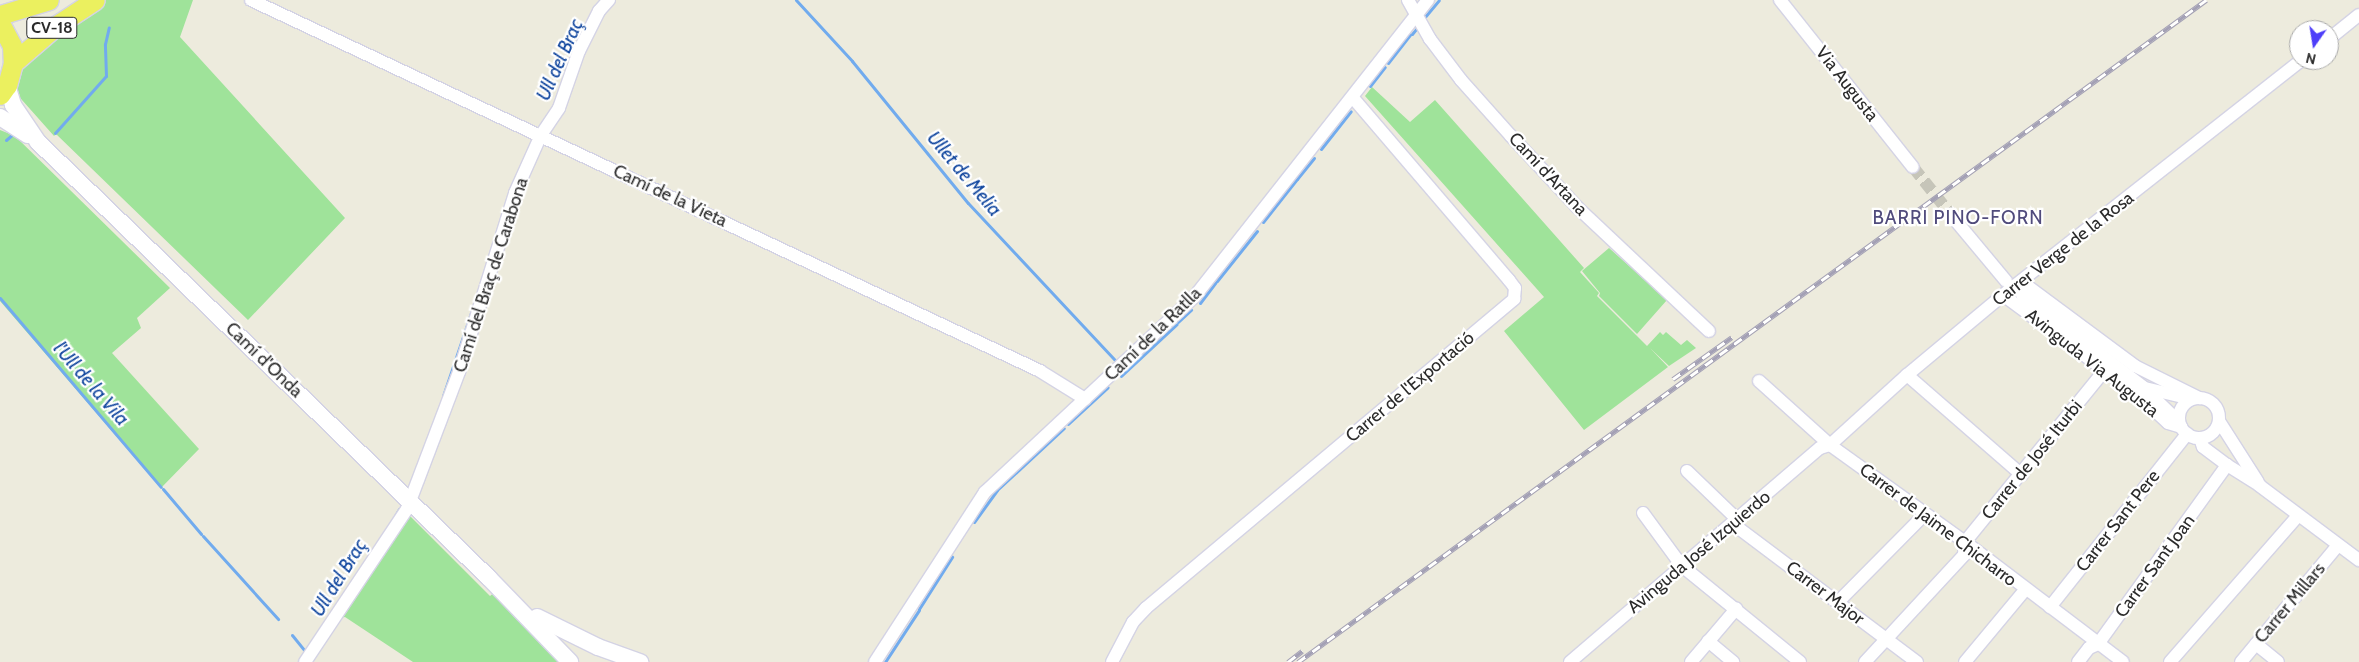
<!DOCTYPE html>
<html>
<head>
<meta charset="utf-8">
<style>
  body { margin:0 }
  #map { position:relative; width:2359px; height:662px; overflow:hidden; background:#edebdd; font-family:Cabin,sans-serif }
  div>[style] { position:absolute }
  .green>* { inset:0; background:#9fe39a }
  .stream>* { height:3px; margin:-1.5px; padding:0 1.5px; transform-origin:1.5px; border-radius:1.5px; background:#71abee }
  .street-tunnel>* { height:12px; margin-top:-6px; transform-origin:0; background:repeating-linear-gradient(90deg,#c6c5b9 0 12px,transparent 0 18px) }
  .roads { filter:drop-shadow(1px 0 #d4d3e4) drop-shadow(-1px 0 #d4d3e4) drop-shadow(0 1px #d4d3e4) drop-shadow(0 -1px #d4d3e4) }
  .street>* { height:12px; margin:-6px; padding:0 6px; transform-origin:6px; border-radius:6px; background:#fff }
  .street>.ring { margin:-6px; padding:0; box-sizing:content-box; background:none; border:12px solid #fff; border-radius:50% }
  .secondary>* { height:16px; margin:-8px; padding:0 8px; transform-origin:8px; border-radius:8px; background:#fff }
  .primary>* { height:19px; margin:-9.5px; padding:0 9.5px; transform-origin:9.5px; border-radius:9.5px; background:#ebf05f }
  .rail>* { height:5px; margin-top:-2.5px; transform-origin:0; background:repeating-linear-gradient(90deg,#fff 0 9px,#a3a0b5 0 18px); box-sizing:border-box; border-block:1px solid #a3a0b5 }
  span { translate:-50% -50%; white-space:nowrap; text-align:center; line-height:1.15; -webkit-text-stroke:4.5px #fff; paint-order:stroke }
  .shield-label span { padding:1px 4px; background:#fff; border:1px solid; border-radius:4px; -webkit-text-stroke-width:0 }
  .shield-label { font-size:16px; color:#2b2b2b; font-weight:700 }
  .street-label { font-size:18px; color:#2b2b2b }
  .water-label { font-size:19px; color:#0e449d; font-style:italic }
  .neighbourhood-label { font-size:19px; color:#504b7c; letter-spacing:1px }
  .north { position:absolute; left:2289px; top:20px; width:50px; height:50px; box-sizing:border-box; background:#fff; border:1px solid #aaa; border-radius:50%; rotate:193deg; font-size:14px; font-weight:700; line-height:20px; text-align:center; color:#2b2b2b }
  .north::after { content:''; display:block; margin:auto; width:18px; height:22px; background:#4e3ef9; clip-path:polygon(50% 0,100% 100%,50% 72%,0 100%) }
</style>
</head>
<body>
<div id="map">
  <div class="green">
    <div style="clip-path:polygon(106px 0,193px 0,180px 37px,345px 218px,248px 320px,56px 134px,54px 136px,14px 91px,22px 65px,70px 22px)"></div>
    <div style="clip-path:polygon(1372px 87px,1410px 122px,1435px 100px,1584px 268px,1580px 272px,1599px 293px,1597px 296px,1647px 346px,1660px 332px,1663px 335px,1666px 332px,1681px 345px,1687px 340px,1696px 348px,1669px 366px,1650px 348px,1668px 367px,1584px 430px,1504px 331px,1544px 297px,1365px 96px)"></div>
    <div style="clip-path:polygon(0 130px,15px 136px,170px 288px,137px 318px,141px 328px,112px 353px,199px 449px,161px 488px,0 301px)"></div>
    <div style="clip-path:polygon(1609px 248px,1667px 300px,1637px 334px,1599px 296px,1600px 293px,1582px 271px)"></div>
    <div style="clip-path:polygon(409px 515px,490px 596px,496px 591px,565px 662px,413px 662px,345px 617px,340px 618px)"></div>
  </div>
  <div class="stream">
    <div style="left:796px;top:0;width:83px;rotate:47.4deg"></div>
    <div style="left:852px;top:61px;width:183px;rotate:50.8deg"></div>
    <div style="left:968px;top:203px;width:216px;rotate:46.9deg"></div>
    <div style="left:1424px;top:18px;width:23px;rotate:-50deg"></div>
    <div style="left:1412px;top:34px;width:6px;rotate:-51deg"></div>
    <div style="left:1388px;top:63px;width:36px;rotate:-52deg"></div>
    <div style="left:1370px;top:86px;width:24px;rotate:-52deg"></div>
    <div style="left:55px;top:133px;width:76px;rotate:-48.2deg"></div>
    <div style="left:106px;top:76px;width:32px;rotate:-92deg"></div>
    <div style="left:105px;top:44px;width:17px;rotate:-77deg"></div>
    <div style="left:6px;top:140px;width:9px;rotate:-41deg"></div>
    <div style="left:1321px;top:149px;width:48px;rotate:-51.7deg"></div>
    <div style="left:1297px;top:179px;width:27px;rotate:-51deg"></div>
    <div style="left:1263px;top:222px;width:55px;rotate:-51.7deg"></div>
    <div style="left:1217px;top:281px;width:64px;rotate:-51.3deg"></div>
    <div style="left:0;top:298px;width:248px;rotate:49.6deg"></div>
    <div style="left:1200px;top:303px;width:26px;rotate:-53deg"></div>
    <div style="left:1178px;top:322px;width:18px;rotate:-43deg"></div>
    <div style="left:1121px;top:376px;width:76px;rotate:-42.9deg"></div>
    <div style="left:443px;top:396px;width:100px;rotate:-71.4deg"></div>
    <div style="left:1068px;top:424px;width:54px;rotate:-42.8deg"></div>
    <div style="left:163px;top:489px;width:59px;rotate:49.8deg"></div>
    <div style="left:395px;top:516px;width:8px;rotate:-60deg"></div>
    <div style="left:974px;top:522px;width:39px;rotate:-54deg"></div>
    <div style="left:997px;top:490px;width:91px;rotate:-42.8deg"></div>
    <div style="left:203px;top:536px;width:112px;rotate:47.9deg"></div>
    <div style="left:919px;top:609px;width:62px;rotate:-57.6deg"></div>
    <div style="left:292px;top:635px;width:22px;rotate:51deg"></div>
    <div style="left:885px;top:662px;width:62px;rotate:-56.8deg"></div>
  </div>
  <div class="street-tunnel">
    <div style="left:1913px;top:167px;width:61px;rotate:51.6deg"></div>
  </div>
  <div class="roads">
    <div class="street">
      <div style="left:251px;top:0;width:872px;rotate:25.18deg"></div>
      <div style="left:1040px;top:371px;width:53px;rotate:31.9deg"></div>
      <div style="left:1408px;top:0;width:45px;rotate:60.6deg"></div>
      <div style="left:1430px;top:39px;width:51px;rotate:52.9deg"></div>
      <div style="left:1461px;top:80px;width:75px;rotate:48.2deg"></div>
      <div style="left:1511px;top:136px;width:97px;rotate:47.1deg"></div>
      <div style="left:1577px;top:207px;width:181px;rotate:43.2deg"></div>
      <div style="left:1780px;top:0;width:213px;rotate:51.5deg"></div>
      <div style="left:2329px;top:39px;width:38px;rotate:-39deg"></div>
      <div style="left:1951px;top:215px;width:86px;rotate:50.2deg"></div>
      <div style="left:2022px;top:282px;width:141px;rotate:36.6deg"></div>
      <div style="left:2135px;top:366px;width:72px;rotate:26.6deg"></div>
      <div style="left:2003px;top:295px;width:168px;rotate:36.5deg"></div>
      <div style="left:2138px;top:395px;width:41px;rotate:43deg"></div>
      <div style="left:2168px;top:423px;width:14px;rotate:17deg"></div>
      <div style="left:2022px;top:295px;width:152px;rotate:37.2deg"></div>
      <div style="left:2143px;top:387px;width:47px;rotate:44.1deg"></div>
      <div style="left:1907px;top:375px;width:152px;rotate:41deg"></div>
      <div style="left:1759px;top:381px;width:96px;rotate:42deg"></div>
      <div style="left:1830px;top:445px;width:166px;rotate:35.7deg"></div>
      <div style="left:1965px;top:542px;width:198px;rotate:37.2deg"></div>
      <div style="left:2145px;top:388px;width:43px;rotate:13.4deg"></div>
      <div class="ring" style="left:2179px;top:398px;width:28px;height:28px"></div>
      <div style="left:2219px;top:421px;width:72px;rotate:57.4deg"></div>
      <div style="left:2200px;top:438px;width:9px;rotate:72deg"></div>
      <div style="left:2203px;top:447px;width:30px;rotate:37deg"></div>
      <div style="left:2227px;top:465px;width:39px;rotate:32deg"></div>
      <div style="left:2260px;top:486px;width:124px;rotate:36.8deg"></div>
      <div style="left:1687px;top:471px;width:71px;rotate:43.9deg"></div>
      <div style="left:1643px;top:513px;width:66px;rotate:53.7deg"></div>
      <div style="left:1682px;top:566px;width:152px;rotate:39.1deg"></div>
      <div style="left:1733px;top:524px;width:230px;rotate:36.9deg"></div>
      <div style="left:1837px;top:603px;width:125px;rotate:-45.3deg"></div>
      <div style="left:2050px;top:607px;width:221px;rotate:-51.6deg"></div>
      <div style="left:1708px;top:641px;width:33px;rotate:40deg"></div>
      <div style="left:2256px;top:644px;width:28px;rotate:39deg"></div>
      <div style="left:305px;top:662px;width:184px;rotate:-56.3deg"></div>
      <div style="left:407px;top:509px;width:147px;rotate:-69.2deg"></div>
      <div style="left:459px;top:372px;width:188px;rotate:-72.6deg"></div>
      <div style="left:515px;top:193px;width:64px;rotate:-65.9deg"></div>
      <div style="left:541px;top:135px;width:32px;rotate:-56deg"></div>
      <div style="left:559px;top:108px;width:60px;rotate:-70.7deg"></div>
      <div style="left:579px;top:51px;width:45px;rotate:-63.4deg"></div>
      <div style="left:599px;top:11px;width:15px;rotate:-48deg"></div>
      <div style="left:875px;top:662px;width:202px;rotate:-57.1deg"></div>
      <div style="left:985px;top:492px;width:287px;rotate:-43deg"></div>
      <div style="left:1195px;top:296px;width:377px;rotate:-51.8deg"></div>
      <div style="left:1112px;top:662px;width:45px;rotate:-62.3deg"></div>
      <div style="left:1133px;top:622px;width:19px;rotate:-47deg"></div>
      <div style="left:1146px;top:608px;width:481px;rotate:-40deg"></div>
      <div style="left:1514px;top:299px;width:11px;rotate:-85deg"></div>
      <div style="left:1515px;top:288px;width:10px;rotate:-127deg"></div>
      <div style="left:1509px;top:280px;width:240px;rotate:-130.6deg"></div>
      <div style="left:1570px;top:662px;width:329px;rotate:-40.6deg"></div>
      <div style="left:1820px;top:448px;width:10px;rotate:-17deg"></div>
      <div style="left:1830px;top:445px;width:104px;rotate:-42.3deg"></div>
      <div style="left:1907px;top:375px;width:125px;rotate:-39.8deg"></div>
      <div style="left:2003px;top:295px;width:380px;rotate:-38.2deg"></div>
      <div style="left:1691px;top:662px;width:70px;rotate:-49.7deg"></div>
      <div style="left:1865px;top:662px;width:146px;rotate:-47.2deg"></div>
      <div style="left:1964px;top:555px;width:13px;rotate:-86deg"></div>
      <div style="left:1965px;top:542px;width:220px;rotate:-50.9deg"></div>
      <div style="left:1965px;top:662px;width:94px;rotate:-50.2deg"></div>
      <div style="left:2078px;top:662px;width:18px;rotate:-52deg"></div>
      <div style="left:2089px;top:648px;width:10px;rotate:-24deg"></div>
      <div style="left:2098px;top:644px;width:221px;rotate:-54.2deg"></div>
      <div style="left:2170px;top:662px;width:194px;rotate:-48.8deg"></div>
      <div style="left:2241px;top:662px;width:152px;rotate:-50.3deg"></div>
    </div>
    <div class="secondary">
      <div style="left:7px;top:85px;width:21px;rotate:73deg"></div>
      <div style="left:13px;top:105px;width:45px;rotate:56deg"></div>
      <div style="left:38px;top:142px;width:627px;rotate:44.03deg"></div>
      <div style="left:489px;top:578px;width:117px;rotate:46deg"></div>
      <div style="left:0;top:117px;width:33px;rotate:33deg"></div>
      <div style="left:537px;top:617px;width:68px;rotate:26.2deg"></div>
      <div style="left:598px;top:647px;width:45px;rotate:19.7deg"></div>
    </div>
    <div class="primary">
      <div style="left:0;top:15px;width:51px;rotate:-17deg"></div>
      <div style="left:0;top:23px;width:26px;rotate:62deg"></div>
      <div style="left:12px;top:46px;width:17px;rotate:87deg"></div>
      <div style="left:13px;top:63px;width:23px;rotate:105deg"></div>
      <div style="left:7px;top:85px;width:12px;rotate:125deg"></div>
      <div style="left:13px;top:63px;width:58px;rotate:-40.8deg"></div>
      <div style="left:57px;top:25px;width:45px;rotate:-33.3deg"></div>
    </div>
  </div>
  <div class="rail">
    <div style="left:1673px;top:379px;width:72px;rotate:-35.4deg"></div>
    <div style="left:1288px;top:662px;width:18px;rotate:-38deg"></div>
    <div style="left:1298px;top:662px;width:1124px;rotate:-36.09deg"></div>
  </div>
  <div class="shield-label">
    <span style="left:52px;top:28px">CV-18</span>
  </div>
  <div class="street-label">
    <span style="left:1847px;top:84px;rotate:52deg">Via Augusta</span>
    <span style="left:1548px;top:174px;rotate:47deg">Camí d'Artana</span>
    <span style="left:670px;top:196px;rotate:25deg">Camí de la Vieta</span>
    <span style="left:2063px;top:249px;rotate:-38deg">Carrer Verge de la Rosa</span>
    <span style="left:491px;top:275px;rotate:-72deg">Camí del Braç de Carabona</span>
    <span style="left:1153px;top:334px;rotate:-44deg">Camí de la Ratlla</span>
    <span style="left:264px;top:360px;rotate:44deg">Camí d'Onda</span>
    <span style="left:2092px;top:363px;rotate:38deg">Avinguda Via Augusta</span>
    <span style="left:1410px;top:387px;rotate:-40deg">Carrer de l'Exportació</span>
    <span style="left:2032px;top:460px;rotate:-51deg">Carrer de José Iturbi</span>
    <span style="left:2118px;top:521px;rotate:-52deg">Carrer Sant Pere</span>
    <span style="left:1938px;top:525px;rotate:37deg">Carrer de Jaime Chicharro</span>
    <span style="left:1699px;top:552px;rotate:-40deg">Avinguda José Izquierdo</span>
    <span style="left:2155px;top:566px;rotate:-54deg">Carrer Sant Joan</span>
    <span style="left:1825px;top:593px;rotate:37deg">Carrer Major</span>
    <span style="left:2290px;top:603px;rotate:-50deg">Carrer Millars</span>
  </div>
  <div class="water-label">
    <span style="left:560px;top:60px;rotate:-66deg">Ull del Braç</span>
    <span style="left:964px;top:174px;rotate:50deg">Ullet de Melia</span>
    <span style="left:91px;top:384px;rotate:49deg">l'Ull de la Vila</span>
    <span style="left:339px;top:578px;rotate:-58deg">Ull del Braç</span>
  </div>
  <div class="neighbourhood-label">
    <span style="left:1958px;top:218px">BARRI PINO-FORN</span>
  </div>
  <div class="north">N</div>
</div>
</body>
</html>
